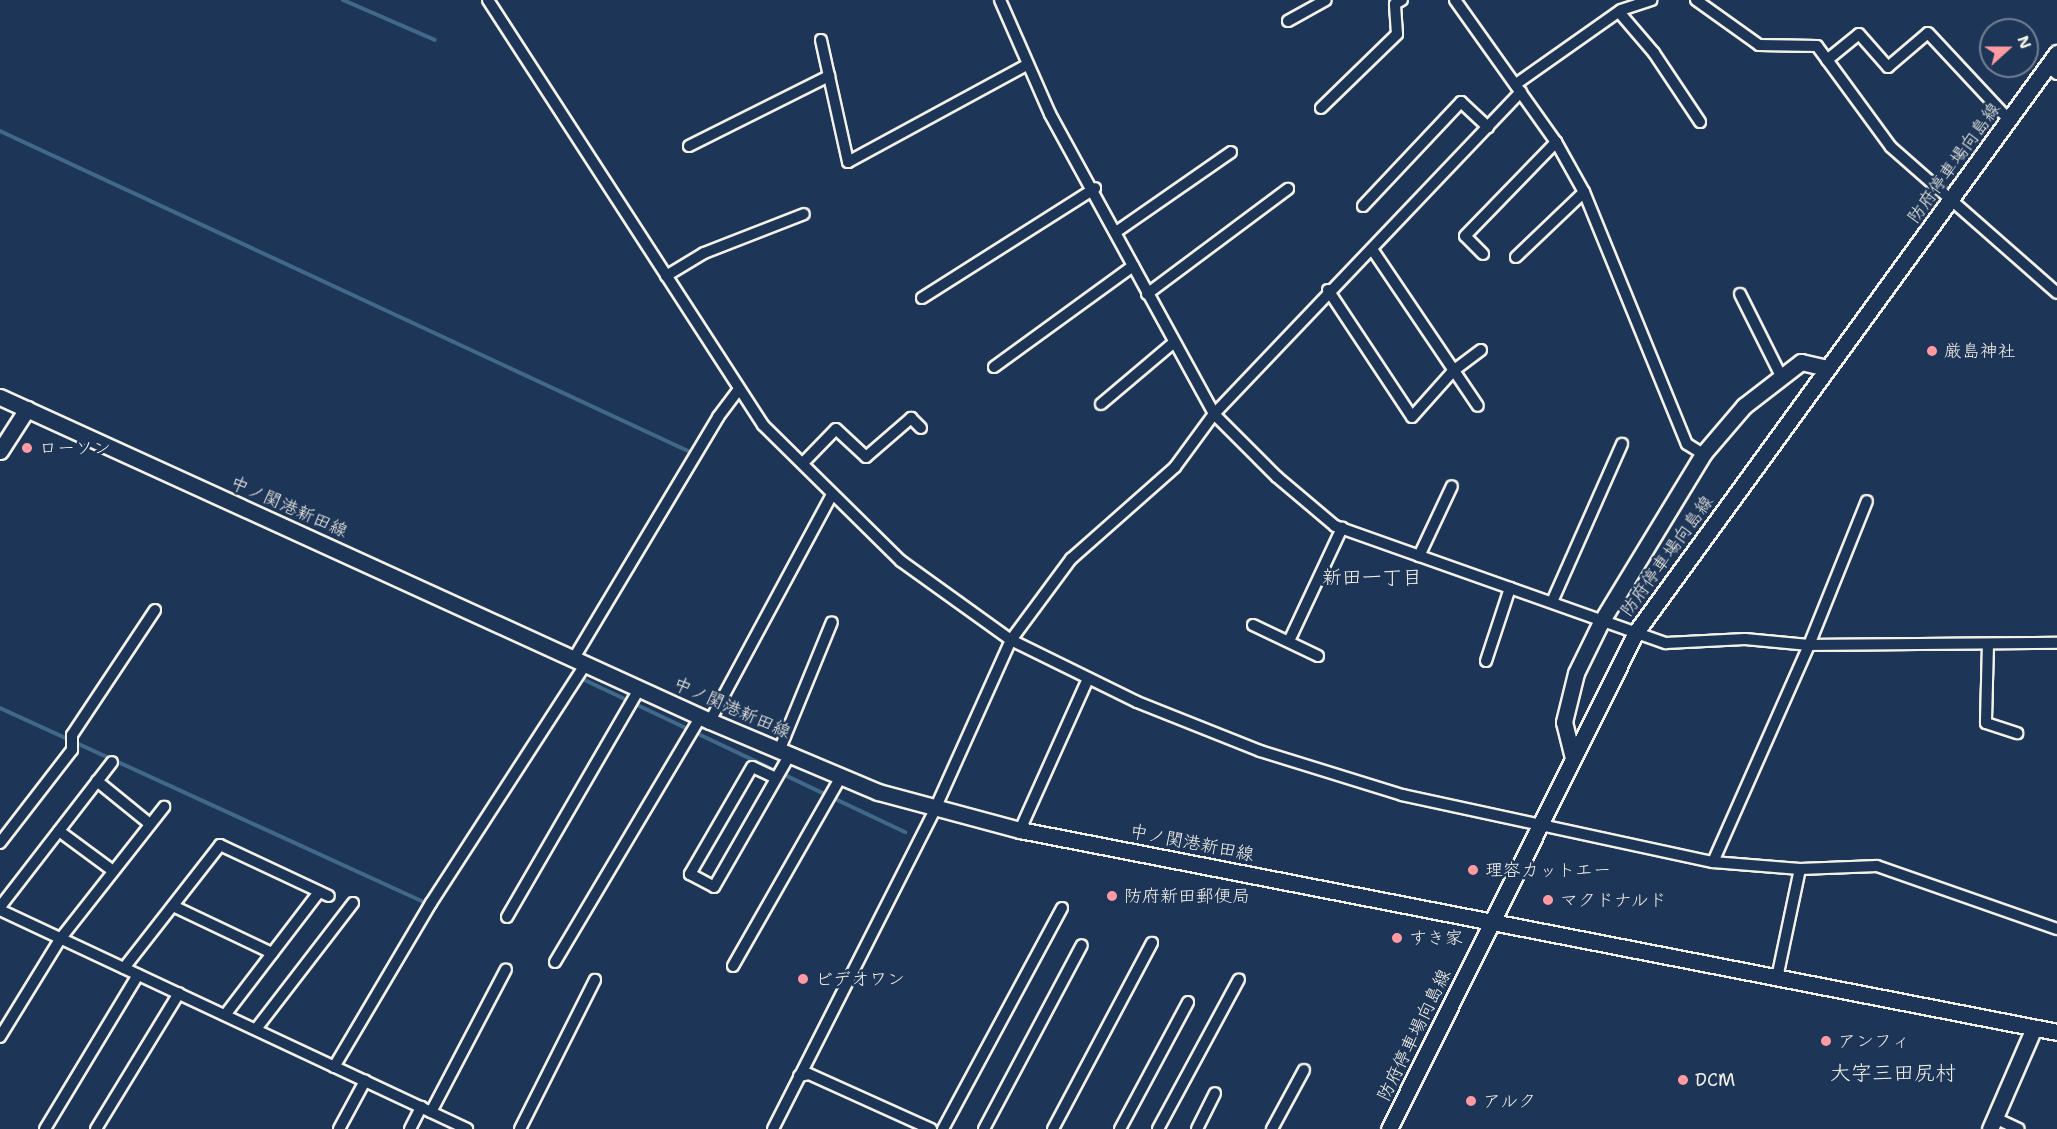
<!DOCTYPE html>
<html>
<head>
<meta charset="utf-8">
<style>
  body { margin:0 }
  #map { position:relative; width:2057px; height:1129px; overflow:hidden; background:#1d3557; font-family:"Shantell Sans","Klee One",sans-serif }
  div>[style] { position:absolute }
  .stream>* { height:4px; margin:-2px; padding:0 2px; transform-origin:2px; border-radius:2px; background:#416889 }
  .roads { filter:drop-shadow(2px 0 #f4f1e8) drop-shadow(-2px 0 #f4f1e8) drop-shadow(0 2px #f4f1e8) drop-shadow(0 -2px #f4f1e8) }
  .street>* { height:10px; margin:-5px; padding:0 5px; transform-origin:5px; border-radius:5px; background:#1d3557 }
  .secondary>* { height:15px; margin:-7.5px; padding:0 7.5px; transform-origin:7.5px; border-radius:7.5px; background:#1d3557 }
  .dots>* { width:16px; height:16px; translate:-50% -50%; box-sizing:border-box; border:3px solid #1d3557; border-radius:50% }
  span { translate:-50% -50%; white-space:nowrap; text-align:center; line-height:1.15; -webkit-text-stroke:5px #1d3557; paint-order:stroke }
  .street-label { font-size:18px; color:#f4f1e8 }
  .poi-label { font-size:18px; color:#f4f1e8 }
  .left { translate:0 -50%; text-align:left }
  .neighbourhood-label { font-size:20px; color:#f4f1e8 }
  .quarter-label { font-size:21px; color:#f4f1e8 }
  .north { position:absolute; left:1979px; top:18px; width:60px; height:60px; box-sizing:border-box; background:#1d3557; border:2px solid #738091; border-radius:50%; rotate:69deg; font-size:16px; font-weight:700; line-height:24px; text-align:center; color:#f4f1e8 }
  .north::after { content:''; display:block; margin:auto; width:21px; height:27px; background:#ff9aa2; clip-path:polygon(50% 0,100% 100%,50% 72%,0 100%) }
</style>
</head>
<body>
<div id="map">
  <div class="stream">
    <div style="left:343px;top:0;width:100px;rotate:23.5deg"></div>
    <div style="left:0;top:131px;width:773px;rotate:24.94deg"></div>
    <div style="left:701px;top:457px;width:220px;rotate:120.9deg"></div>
    <div style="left:561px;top:693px;width:22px;rotate:-60deg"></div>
    <div style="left:572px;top:674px;width:369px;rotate:25.4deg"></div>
    <div style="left:0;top:708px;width:478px;rotate:24.6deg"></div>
    <div style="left:435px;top:907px;width:13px;rotate:-58deg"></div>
  </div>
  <div class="roads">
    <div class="street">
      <div style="left:488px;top:0;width:506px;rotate:57.09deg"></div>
      <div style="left:763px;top:425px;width:194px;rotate:44.6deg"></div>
      <div style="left:901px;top:561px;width:135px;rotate:35.7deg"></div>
      <div style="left:1011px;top:640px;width:140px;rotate:26.2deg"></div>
      <div style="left:1137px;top:702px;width:132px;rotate:21.7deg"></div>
      <div style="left:1260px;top:751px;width:149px;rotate:17.2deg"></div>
      <div style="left:1402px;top:795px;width:318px;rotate:12.2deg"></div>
      <div style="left:1713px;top:862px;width:87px;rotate:4.6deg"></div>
      <div style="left:1800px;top:869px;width:77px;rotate:-2.2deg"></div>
      <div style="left:1877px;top:866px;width:191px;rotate:19.3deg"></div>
      <div style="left:1000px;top:0;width:124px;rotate:66.3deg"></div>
      <div style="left:1050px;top:114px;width:342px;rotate:61.3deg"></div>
      <div style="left:1214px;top:414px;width:89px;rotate:45deg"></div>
      <div style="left:1277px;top:477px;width:76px;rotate:40.2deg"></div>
      <div style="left:1335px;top:526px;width:351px;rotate:19.5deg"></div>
      <div style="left:1666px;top:643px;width:79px;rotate:-2.9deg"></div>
      <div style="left:1745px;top:639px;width:64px;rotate:5.4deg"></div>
      <div style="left:1809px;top:645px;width:248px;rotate:-0.5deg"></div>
      <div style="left:1455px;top:0;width:174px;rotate:54.6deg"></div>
      <div style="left:1556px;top:142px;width:57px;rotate:60.8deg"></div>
      <div style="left:1584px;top:192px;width:272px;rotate:67.8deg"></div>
      <div style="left:1687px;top:444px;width:19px;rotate:32deg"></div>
      <div style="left:1696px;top:0;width:77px;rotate:35.5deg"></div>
      <div style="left:1759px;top:45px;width:58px;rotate:1deg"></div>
      <div style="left:1817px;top:46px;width:125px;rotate:53.8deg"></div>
      <div style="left:1891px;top:147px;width:221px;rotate:41.3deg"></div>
      <div style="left:1619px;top:12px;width:54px;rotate:49.5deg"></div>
      <div style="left:1654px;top:53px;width:83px;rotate:56.3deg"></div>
      <div style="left:1288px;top:21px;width:43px;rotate:-28.9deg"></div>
      <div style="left:821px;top:40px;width:125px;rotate:77.5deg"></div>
      <div style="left:848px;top:162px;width:204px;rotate:-28.5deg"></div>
      <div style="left:1827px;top:60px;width:41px;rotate:-39.1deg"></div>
      <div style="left:1859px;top:34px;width:44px;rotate:48.7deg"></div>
      <div style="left:1888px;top:67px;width:52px;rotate:-40.4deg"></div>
      <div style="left:1928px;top:33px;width:119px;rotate:47deg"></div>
      <div style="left:2048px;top:66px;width:12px;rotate:42deg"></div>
      <div style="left:1516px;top:84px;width:128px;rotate:-35.2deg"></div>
      <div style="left:1621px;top:10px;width:32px;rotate:-18deg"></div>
      <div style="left:1321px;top:108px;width:106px;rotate:-44.2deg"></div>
      <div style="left:1397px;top:34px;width:30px;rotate:-94deg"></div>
      <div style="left:1395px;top:4px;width:8px;rotate:-30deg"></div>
      <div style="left:689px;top:146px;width:157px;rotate:-26.6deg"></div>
      <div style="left:1363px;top:206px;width:143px;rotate:-46.7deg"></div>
      <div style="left:1461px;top:102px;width:37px;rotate:43deg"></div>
      <div style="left:1116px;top:232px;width:140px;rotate:-34.8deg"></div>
      <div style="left:1372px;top:249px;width:189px;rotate:56deg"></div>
      <div style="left:1483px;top:254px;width:25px;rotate:-135deg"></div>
      <div style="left:1465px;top:236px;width:131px;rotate:-45.9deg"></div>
      <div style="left:1516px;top:257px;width:94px;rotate:-43.7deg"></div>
      <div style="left:666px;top:276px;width:44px;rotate:-31.2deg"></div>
      <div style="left:704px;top:253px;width:107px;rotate:-21.3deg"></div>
      <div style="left:1328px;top:290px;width:152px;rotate:56.5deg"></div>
      <div style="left:1412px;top:417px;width:62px;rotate:-48.3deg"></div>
      <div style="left:1453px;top:371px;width:35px;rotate:-37deg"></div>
      <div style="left:1147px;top:294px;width:176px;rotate:-36.7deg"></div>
      <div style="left:1740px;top:294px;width:92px;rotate:63.4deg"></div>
      <div style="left:922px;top:298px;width:205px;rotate:-32.4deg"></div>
      <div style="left:994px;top:367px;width:172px;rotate:-36deg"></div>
      <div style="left:1101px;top:404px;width:93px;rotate:-40.2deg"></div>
      <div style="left:803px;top:463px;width:47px;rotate:-45.9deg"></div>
      <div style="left:836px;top:429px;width:41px;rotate:43deg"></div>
      <div style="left:866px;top:457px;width:60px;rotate:-40.9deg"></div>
      <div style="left:911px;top:418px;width:14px;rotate:45deg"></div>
      <div style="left:1419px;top:556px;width:77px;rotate:-64.8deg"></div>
      <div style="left:1552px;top:602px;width:173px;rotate:-66.1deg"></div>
      <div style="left:1253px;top:625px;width:72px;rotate:25.5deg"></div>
      <div style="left:1290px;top:639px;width:123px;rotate:-64.9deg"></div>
      <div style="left:1988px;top:644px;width:79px;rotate:91.5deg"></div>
      <div style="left:1986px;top:723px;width:33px;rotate:18deg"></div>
      <div style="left:574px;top:658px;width:281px;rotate:-59.1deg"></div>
      <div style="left:718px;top:417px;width:35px;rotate:-53deg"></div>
      <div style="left:1486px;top:661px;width:77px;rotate:-71.8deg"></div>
      <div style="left:710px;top:721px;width:258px;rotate:-61.7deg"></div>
      <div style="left:779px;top:751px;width:139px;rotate:-67.7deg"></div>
      <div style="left:776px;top:778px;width:26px;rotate:-155deg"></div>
      <div style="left:752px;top:767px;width:124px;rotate:120.1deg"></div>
      <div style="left:690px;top:874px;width:27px;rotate:28deg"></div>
      <div style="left:714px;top:887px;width:151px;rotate:-60.2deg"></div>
      <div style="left:97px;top:781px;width:68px;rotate:39.1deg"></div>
      <div style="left:1020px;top:830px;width:166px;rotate:-65.8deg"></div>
      <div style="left:59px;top:831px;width:67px;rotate:36.5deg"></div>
      <div style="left:0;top:843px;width:118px;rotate:-52.3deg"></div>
      <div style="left:72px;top:750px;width:15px;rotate:-90deg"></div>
      <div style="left:72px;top:735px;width:150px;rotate:-56.4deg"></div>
      <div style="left:1713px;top:862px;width:237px;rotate:-66.1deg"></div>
      <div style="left:1809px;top:645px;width:155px;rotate:-68.1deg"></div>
      <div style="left:173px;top:906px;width:110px;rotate:25.4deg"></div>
      <div style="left:0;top:907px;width:183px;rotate:-52.3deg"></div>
      <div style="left:0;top:910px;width:516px;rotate:25.12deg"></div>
      <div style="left:507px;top:917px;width:265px;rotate:-59.9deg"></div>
      <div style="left:555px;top:962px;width:286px;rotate:-59.3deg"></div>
      <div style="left:733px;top:966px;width:218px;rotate:-60.3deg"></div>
      <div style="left:124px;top:968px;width:156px;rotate:-52deg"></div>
      <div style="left:220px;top:845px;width:120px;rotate:25.1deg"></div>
      <div style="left:1777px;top:978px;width:111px;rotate:-78.1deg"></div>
      <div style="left:225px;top:1015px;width:155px;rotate:-52.6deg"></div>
      <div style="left:256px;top:1029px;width:159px;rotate:-52.4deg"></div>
      <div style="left:0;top:1037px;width:116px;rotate:-58.4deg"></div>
      <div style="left:61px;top:938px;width:167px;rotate:-51.8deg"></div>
      <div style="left:334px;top:1067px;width:191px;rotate:-59.4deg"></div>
      <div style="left:431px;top:903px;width:286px;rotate:-57.1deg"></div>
      <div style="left:799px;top:1076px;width:10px;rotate:-11deg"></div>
      <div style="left:809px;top:1074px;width:134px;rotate:24.3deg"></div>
      <div style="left:431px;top:1112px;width:161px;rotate:-62.3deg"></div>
      <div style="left:1995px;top:1118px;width:26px;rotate:25deg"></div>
      <div style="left:45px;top:1129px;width:180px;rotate:-58.9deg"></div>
      <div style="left:96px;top:1129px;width:159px;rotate:-58.6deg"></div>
      <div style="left:339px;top:1129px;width:55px;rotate:-61.6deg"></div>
      <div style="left:410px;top:1129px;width:25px;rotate:-63deg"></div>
      <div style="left:520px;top:1129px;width:167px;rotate:-63.3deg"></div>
      <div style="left:773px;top:1129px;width:359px;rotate:-63.1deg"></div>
      <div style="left:935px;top:809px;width:185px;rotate:-65.8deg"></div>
      <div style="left:1011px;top:640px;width:101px;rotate:-53.5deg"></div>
      <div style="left:1071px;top:559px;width:139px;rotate:-41.5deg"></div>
      <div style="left:1175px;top:467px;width:66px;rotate:-53.7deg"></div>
      <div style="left:1214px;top:414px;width:445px;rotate:-46.4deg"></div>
      <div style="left:943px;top:1129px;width:251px;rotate:-61.7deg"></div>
      <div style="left:984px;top:1129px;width:208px;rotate:-62deg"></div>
      <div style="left:1053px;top:1129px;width:211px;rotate:-62deg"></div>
      <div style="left:1120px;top:1129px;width:144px;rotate:-61.8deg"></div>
      <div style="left:1158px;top:1129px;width:170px;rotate:-61.6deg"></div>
      <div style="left:1197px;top:1129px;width:40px;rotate:-63.4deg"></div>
      <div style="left:1272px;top:1129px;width:67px;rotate:-61.5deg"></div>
    </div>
    <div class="secondary">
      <div style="left:0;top:397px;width:780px;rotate:24.53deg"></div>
      <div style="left:710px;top:721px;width:182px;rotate:22.9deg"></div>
      <div style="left:878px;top:792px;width:147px;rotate:15deg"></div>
      <div style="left:1020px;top:830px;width:1056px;rotate:11.02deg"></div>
      <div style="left:0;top:451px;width:50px;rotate:-57.3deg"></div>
      <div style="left:1573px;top:758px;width:37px;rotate:-104deg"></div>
      <div style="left:1564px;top:722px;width:50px;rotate:-76.2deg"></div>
      <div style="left:1576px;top:673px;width:57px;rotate:-63.9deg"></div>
      <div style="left:1601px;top:622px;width:197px;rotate:-58.7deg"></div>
      <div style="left:1703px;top:454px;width:63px;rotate:-49.5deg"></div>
      <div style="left:1744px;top:406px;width:72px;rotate:-37.7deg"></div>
      <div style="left:1801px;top:362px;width:27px;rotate:13deg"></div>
      <div style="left:1389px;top:1129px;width:555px;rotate:-63.57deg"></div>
      <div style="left:1636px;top:632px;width:716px;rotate:-53.98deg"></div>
      <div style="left:1990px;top:1129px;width:110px;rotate:-66.5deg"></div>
    </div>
  </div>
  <div class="dots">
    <div style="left:1932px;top:351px;background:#ff9aa2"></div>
    <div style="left:27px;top:448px;background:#ff9aa2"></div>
    <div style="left:1473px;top:870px;background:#ff9aa2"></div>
    <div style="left:1112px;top:896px;background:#ff9aa2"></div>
    <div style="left:1548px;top:900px;background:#ff9aa2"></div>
    <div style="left:1397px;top:938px;background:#ff9aa2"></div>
    <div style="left:803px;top:979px;background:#ff9aa2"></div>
    <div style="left:1826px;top:1041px;background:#ff9aa2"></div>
    <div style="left:1683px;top:1080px;background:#ff9aa2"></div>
    <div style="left:1471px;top:1101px;background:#ff9aa2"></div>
  </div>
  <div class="street-label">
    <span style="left:1954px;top:163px;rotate:-54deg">防府停車場向島線</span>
    <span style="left:289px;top:507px;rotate:24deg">中ノ関港新田線</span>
    <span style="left:1667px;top:556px;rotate:-54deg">防府停車場向島線</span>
    <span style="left:732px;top:708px;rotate:24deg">中ノ関港新田線</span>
    <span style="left:1192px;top:843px;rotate:11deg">中ノ関港新田線</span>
    <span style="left:1414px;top:1035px;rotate:-64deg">防府停車場向島線</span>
  </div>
  <div class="poi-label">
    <span class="left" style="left:1944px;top:351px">厳島神社</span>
    <span class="left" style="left:39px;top:448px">ローソン</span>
    <span class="left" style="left:1485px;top:870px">理容カットエー</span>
    <span class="left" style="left:1124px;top:896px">防府新田郵便局</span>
    <span class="left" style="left:1560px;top:900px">マクドナルド</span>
    <span class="left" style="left:1409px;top:938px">すき家</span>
    <span class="left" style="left:815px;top:979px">ビデオワン</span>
    <span class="left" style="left:1838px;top:1041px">アンフィ</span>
    <span class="left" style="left:1695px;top:1080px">DCM</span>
    <span class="left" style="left:1483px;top:1101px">アルク</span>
  </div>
  <div class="neighbourhood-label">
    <span style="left:1372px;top:577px">新田一丁目</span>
  </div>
  <div class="quarter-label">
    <span style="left:1893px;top:1073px">大字三田尻村</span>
  </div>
  <div class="north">N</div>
</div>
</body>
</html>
